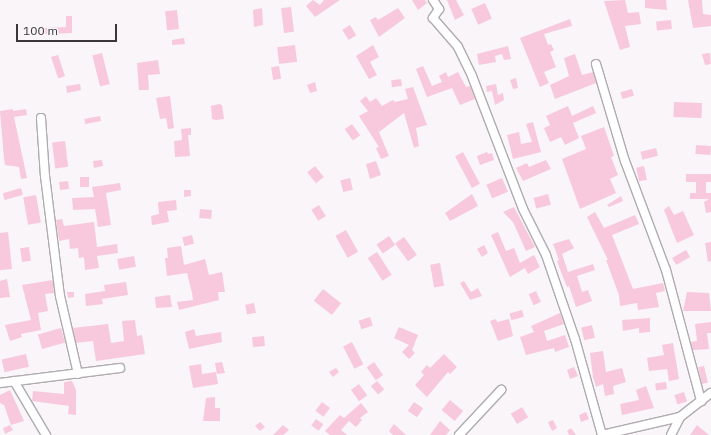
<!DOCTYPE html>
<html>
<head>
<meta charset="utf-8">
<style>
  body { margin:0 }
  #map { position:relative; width:711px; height:435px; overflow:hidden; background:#f9f5f9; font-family:"IBM Plex Sans",sans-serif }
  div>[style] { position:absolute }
  .building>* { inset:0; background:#f8c9dc; transform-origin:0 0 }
  .roads { filter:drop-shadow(1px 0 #afabaf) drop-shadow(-1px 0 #afabaf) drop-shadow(0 1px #afabaf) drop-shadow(0 -1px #afabaf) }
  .minor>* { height:8px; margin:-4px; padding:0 4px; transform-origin:4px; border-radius:4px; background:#fff }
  span { translate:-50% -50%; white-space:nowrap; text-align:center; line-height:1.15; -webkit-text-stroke:3px #f9f5f9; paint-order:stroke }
  .scale { position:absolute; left:16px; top:24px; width:101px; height:18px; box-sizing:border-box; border:2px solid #393738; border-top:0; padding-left:5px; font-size:12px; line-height:14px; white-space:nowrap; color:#393738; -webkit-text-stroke:3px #f9f5f9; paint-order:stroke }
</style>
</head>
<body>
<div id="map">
  <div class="building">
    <div style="clip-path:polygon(313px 0,320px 5px,324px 0,340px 0,315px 17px,306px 6px)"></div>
    <div style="clip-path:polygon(412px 0,425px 0,427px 3px,418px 10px)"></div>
    <div style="clip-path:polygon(447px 0,456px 0,464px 15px,455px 20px)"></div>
    <div style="clip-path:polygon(625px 0,628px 13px,639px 12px,641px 24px,625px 26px,630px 47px,620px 50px,604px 1px)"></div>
    <div style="clip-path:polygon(645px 0,666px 0,667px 10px,645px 8px)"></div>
    <div style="clip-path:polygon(688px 0,702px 0,703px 14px,711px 15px,711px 26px,693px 28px)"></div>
    <div style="left:485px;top:3px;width:17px;height:15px;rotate:66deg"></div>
    <div style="left:291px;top:7px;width:25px;height:10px;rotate:83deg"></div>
    <div style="clip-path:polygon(262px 8px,263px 25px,254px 27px,253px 10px)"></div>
    <div style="clip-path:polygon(398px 8px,405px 18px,379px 37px,370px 20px,376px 17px,378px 20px)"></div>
    <div style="left:177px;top:10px;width:19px;height:12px;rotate:84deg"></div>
    <div style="clip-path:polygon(66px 16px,72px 16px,72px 33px,43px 34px,43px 28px,66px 27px)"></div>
    <div style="clip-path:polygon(570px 19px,572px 26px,544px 34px,548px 45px,551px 44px,554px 50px,550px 52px,556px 67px,544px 72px,549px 83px,540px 87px,520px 38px)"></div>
    <div style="left:671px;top:20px;width:9px;height:15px;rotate:84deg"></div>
    <div style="left:350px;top:25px;width:12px;height:9px;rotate:59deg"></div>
    <div style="clip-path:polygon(184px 38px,185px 44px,172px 45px,172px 40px)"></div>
    <div style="left:295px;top:45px;width:17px;height:18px;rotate:83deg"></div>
    <div style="clip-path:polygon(373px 45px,379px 57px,370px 62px,377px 75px,369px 79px,356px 56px)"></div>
    <div style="clip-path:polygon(508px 46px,511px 59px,504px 60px,502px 54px,495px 56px,496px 62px,479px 65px,477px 54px)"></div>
    <div style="left:102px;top:53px;width:32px;height:10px;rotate:76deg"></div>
    <div style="clip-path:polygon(710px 53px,711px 64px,705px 65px,702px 54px)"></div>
    <div style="clip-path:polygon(575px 54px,582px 75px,593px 72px,596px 83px,555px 99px,550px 85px,569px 76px,564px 58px)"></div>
    <div style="clip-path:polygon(58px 55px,65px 76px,60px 78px,58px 78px,51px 57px)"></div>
    <div style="clip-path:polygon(158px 60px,160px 74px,148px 75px,149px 90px,139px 90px,137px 63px)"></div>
    <div style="left:279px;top:66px;width:13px;height:8px;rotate:81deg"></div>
    <div style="clip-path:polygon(423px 66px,432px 86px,442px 82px,439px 76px,446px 72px,448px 77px,458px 72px,466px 87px,470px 86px,475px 99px,460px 105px,452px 88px,427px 97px,416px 69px)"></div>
    <div style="clip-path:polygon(516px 78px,518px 88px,513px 89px,510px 80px)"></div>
    <div style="left:401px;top:79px;width:7px;height:10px;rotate:82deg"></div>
    <div style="clip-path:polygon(315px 82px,317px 91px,310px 93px,307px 85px)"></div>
    <div style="clip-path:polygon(80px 84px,81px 90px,67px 93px,66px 86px)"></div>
    <div style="clip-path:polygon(496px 84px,498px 95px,503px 93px,504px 100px,495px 105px,492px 91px,487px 92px,486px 86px)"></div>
    <div style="clip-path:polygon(413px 87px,427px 125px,416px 128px,419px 146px,414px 148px,404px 113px,379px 132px,389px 156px,381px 159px,376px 148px,379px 147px,359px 116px,368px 111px,360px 101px,366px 96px,370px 102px,376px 98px,382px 106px,393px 100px,395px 102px,408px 99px,405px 89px)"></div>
    <div style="left:632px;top:89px;width:7px;height:12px;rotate:74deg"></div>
    <div style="clip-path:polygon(170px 96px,174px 128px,168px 129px,166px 118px,160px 119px,156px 98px)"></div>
    <div style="left:674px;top:102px;width:28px;height:15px;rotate:2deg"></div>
    <div style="clip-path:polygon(219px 104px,222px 105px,224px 119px,216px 120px,212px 119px,211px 106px)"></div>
    <div style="clip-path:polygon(568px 106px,572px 116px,593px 106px,596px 113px,573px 123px,579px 138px,565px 145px,561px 137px,550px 142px,544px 128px,550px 125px,546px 116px)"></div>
    <div style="clip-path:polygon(13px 109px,13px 111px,26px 109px,27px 115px,14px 117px,27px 178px,21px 179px,19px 167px,5px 165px,4px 158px,0 111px)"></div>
    <div style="left:100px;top:116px;width:5px;height:16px;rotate:79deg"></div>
    <div style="clip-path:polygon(533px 122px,541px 152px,513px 159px,507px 135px,519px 132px,521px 144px,532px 142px,526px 124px)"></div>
    <div style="left:352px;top:124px;width:14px;height:9px;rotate:54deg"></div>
    <div style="clip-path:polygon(604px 127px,614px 156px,611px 157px,618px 175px,610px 179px,616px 193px,580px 209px,562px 159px,586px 149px,581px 136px)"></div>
    <div style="clip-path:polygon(191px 128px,191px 135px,188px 135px,190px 156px,175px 157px,174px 141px,182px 140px,181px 129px)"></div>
    <div style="left:65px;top:141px;width:26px;height:13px;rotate:83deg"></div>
    <div style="left:696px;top:145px;width:15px;height:9px;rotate:4deg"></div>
    <div style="left:656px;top:148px;width:8px;height:16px;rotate:76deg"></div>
    <div style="left:463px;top:152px;width:36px;height:9px;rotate:62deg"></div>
    <div style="clip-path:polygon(487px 152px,488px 154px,492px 153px,494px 160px,480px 165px,477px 156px)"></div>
    <div style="clip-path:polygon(102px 160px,103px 166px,94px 168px,93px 161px)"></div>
    <div style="clip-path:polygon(546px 160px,551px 169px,523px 181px,516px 168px,527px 163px,529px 167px)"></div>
    <div style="clip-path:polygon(376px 161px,381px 175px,370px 179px,366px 164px)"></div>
    <div style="left:315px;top:166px;width:14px;height:10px;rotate:51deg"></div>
    <div style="left:644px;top:166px;width:14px;height:8px;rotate:78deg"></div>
    <div style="clip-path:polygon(686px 174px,711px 174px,711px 182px,706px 182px,706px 193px,711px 193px,711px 212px,706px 213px,704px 202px,709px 199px,690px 199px,690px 193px,696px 193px,696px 182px,686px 182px)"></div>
    <div style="left:80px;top:177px;width:9px;height:10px"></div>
    <div style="left:350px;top:178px;width:12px;height:10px;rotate:76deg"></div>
    <div style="left:502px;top:178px;width:15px;height:17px;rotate:67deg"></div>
    <div style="left:68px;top:181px;width:8px;height:9px;rotate:83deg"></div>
    <div style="clip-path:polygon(120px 183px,121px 190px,106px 193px,111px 225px,98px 227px,95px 209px,73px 210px,72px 198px,94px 197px,92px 187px)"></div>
    <div style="left:21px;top:188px;width:7px;height:19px;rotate:74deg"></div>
    <div style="clip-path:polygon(184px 190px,191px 190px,191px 196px,184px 197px)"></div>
    <div style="clip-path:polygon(472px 194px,478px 206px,450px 221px,445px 213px)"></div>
    <div style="left:548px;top:194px;width:11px;height:15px;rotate:75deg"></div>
    <div style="left:36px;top:195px;width:28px;height:13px;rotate:80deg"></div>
    <div style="clip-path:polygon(621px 196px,623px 201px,609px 207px,607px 205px)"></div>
    <div style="clip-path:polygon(176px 200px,177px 210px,167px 211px,169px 222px,152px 225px,151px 216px,159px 214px,158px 202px)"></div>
    <div style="left:319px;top:205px;width:13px;height:9px;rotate:58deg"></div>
    <div style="clip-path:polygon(669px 206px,674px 215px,683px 211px,694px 235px,677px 243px,664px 210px)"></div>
    <div style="clip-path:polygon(514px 207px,535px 247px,526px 251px,513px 222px,503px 212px)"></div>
    <div style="left:200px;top:209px;width:12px;height:9px;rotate:5deg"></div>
    <div style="clip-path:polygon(595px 212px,604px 228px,635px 215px,639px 224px,612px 235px,633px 289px,663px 283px,665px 291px,656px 293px,659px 307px,638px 310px,637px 303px,620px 306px,619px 295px,606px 260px,608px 260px,587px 217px)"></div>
    <div style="clip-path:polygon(62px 219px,64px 226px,94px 222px,97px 247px,117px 244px,118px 253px,97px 256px,99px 268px,85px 270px,84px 257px,79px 258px,78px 248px,70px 249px,69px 239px,59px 241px,56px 220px)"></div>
    <div style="left:346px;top:230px;width:25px;height:12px;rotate:61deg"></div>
    <div style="clip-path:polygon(8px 232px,12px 269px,0 270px,0 233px)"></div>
    <div style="clip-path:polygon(498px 232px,506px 251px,514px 248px,520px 263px,534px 255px,540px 267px,528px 274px,525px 268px,510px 277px,491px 235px)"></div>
    <div style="left:192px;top:235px;width:9px;height:10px;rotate:77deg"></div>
    <div style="left:389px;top:236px;width:11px;height:15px;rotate:56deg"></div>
    <div style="left:404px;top:237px;width:22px;height:11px;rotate:54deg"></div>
    <div style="clip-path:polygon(569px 239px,574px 248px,562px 254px,568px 272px,593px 264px,595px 270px,577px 276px,582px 292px,588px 290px,592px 301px,576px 307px,569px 286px,567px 287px,561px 272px,557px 261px,559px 260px,553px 244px)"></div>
    <div style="clip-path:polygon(711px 242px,711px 261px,708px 262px,705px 243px)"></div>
    <div style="clip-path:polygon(484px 245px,488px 253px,482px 257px,477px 249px)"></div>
    <div style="clip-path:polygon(181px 246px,184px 265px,205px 259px,209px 275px,222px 272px,225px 292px,218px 292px,219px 300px,179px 310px,177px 302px,193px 300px,192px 293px,187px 273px,167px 276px,165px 258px,168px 258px,167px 248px)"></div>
    <div style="left:29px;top:247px;width:14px;height:9px;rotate:82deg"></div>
    <div style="left:686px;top:250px;width:8px;height:16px;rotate:60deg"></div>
    <div style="left:377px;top:252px;width:27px;height:11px;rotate:57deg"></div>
    <div style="left:134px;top:256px;width:11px;height:17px;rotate:80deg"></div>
    <div style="left:440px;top:263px;width:23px;height:10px;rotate:80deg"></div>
    <div style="clip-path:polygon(7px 279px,10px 297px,0 298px,0 281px)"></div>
    <div style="clip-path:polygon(53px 280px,54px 293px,45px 294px,48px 311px,38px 313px,41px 330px,21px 334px,22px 337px,10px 341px,5px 325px,31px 320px,22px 285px)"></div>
    <div style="clip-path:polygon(464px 281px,471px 292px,478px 288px,482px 296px,470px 300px,460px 283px)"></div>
    <div style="clip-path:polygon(126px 282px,128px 295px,102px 299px,103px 304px,86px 306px,85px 294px,105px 291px,104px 285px)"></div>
    <div style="left:323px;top:289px;width:23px;height:15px;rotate:38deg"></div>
    <div style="left:536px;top:291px;width:12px;height:8px;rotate:66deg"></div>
    <div style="clip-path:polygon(67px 292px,74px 292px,74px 297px,68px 298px)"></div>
    <div style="clip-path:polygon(687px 292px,709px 293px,711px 311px,683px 311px)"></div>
    <div style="clip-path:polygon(170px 295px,172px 307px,156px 308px,155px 297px)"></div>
    <div style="left:254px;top:303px;width:10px;height:9px;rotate:79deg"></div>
    <div style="left:522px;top:310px;width:7px;height:13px;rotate:74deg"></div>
    <div style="clip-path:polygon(560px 313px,564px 324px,544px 331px,547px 341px,565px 335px,569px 347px,555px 352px,554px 348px,526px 355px,520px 337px,534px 332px,531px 326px)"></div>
    <div style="left:370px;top:317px;width:9px;height:12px;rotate:72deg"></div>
    <div style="clip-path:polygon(650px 318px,650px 332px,639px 333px,639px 328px,623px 331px,622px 320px)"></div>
    <div style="clip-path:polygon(496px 319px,497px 322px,509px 319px,513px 336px,498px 341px,490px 321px)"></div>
    <div style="clip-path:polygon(135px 320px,137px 336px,142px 335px,145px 354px,96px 361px,93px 341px,76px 343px,73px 328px,108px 324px,111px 343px,124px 341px,122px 321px)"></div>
    <div style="clip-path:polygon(711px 322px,711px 333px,707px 333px,709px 349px,693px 350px,691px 342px,697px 341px,695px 324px)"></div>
    <div style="left:592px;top:325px;width:13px;height:11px;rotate:77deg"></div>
    <div style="clip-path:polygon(399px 327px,418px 335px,412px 350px,415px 353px,409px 359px,402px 352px,409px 345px,394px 338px)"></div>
    <div style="left:61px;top:328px;width:15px;height:24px;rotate:74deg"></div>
    <div style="clip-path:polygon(194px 329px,196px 336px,221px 332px,222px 342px,189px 349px,185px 332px)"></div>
    <div style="left:264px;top:336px;width:10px;height:12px;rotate:84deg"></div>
    <div style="left:352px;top:342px;width:25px;height:10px;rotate:63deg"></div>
    <div style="clip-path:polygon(673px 343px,679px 379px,669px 381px,667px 369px,649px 371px,647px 358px,664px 355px,662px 345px)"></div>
    <div style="clip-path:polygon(603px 351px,606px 372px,622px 368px,626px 382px,613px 386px,614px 394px,605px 396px,603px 384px,596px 387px,593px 377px,590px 353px)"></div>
    <div style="left:26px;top:354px;width:13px;height:25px;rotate:77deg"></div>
    <div style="clip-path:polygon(444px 354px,457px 367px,450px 374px,448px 372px,427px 397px,415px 385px,424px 375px,421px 372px,427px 365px,430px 368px)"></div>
    <div style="clip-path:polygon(222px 362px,225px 373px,217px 374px,215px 363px)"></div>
    <div style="left:374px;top:362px;width:16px;height:9px;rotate:55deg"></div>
    <div style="clip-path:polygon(201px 364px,202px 374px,216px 372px,218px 384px,193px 388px,189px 366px)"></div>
    <div style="left:704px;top:366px;width:17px;height:6px;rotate:77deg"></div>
    <div style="clip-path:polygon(574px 367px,578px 376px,570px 379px,567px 370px)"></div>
    <div style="clip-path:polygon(336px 368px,339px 372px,333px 377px,329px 372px)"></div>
    <div style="clip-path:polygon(72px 381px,76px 390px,76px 415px,68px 414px,69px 406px,32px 401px,33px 391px,64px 394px,64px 382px)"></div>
    <div style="left:377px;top:381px;width:11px;height:8px;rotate:49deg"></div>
    <div style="left:666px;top:382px;width:7px;height:11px;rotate:82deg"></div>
    <div style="left:359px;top:384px;width:14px;height:10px;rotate:54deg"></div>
    <div style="clip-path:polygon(646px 386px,654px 408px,622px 415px,620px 404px,639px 400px,636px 390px)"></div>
    <div style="clip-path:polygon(10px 390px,24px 421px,11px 425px,4px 405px,0 403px,0 395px)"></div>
    <div style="left:684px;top:392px;width:10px;height:10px;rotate:73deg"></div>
    <div style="clip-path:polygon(215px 397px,215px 408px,220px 408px,220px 421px,203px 421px,206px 398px)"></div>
    <div style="left:450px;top:400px;width:17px;height:13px;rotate:40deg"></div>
    <div style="left:322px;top:402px;width:10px;height:11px;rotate:37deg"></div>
    <div style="left:414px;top:402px;width:11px;height:11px;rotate:34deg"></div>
    <div style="clip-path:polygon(361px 403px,368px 412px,360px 418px,362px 420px,356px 427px,349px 421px,341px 430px,347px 435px,330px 435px,325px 431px,340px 415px,344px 418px)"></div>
    <div style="left:522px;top:407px;width:12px;height:13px;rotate:59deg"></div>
    <div style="clip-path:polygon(586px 412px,589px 419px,581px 422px,579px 415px)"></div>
    <div style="left:316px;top:419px;width:9px;height:8px;rotate:36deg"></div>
    <div style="clip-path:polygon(553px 420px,557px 428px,552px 431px,548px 422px)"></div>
    <div style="clip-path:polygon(440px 421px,450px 430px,446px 435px,430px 435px)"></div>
    <div style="clip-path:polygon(260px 422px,265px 427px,260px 431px,255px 426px)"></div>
    <div style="clip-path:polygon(394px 424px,406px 435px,393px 435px,389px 431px)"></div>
    <div style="clip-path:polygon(10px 425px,13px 430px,5px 434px,3px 428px)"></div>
    <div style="clip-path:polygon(283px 425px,289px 430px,283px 435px,273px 435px)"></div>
    <div style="clip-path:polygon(697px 425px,709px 435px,690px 435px)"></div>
    <div style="clip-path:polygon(571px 428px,576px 435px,569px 435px,567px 431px)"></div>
  </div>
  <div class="roads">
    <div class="minor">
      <div style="left:433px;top:0;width:11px;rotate:56deg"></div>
      <div style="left:439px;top:9px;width:11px;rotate:124deg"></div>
      <div style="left:433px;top:18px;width:38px;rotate:49deg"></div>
      <div style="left:458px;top:47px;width:32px;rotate:64deg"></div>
      <div style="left:472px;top:76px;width:142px;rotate:69deg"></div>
      <div style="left:523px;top:209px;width:51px;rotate:63.4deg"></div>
      <div style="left:546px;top:255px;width:89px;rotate:71deg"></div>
      <div style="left:575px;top:339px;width:100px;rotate:74.3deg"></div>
      <div style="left:596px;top:64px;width:101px;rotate:73.4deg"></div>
      <div style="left:625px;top:161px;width:116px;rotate:69.4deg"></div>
      <div style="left:666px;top:270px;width:136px;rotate:75deg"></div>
      <div style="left:41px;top:118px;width:58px;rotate:86.1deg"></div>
      <div style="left:45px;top:176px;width:121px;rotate:82.9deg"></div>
      <div style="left:60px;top:296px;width:80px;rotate:77deg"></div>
      <div style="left:14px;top:381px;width:63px;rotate:59.3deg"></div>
      <div style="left:0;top:383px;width:121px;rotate:-7.1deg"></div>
      <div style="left:459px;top:435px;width:62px;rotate:-47deg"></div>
      <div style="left:602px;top:435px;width:80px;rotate:-13deg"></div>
      <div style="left:680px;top:417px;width:39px;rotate:-38deg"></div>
      <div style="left:671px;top:435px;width:20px;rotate:-63deg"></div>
    </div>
  </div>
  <div class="scale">100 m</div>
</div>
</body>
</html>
